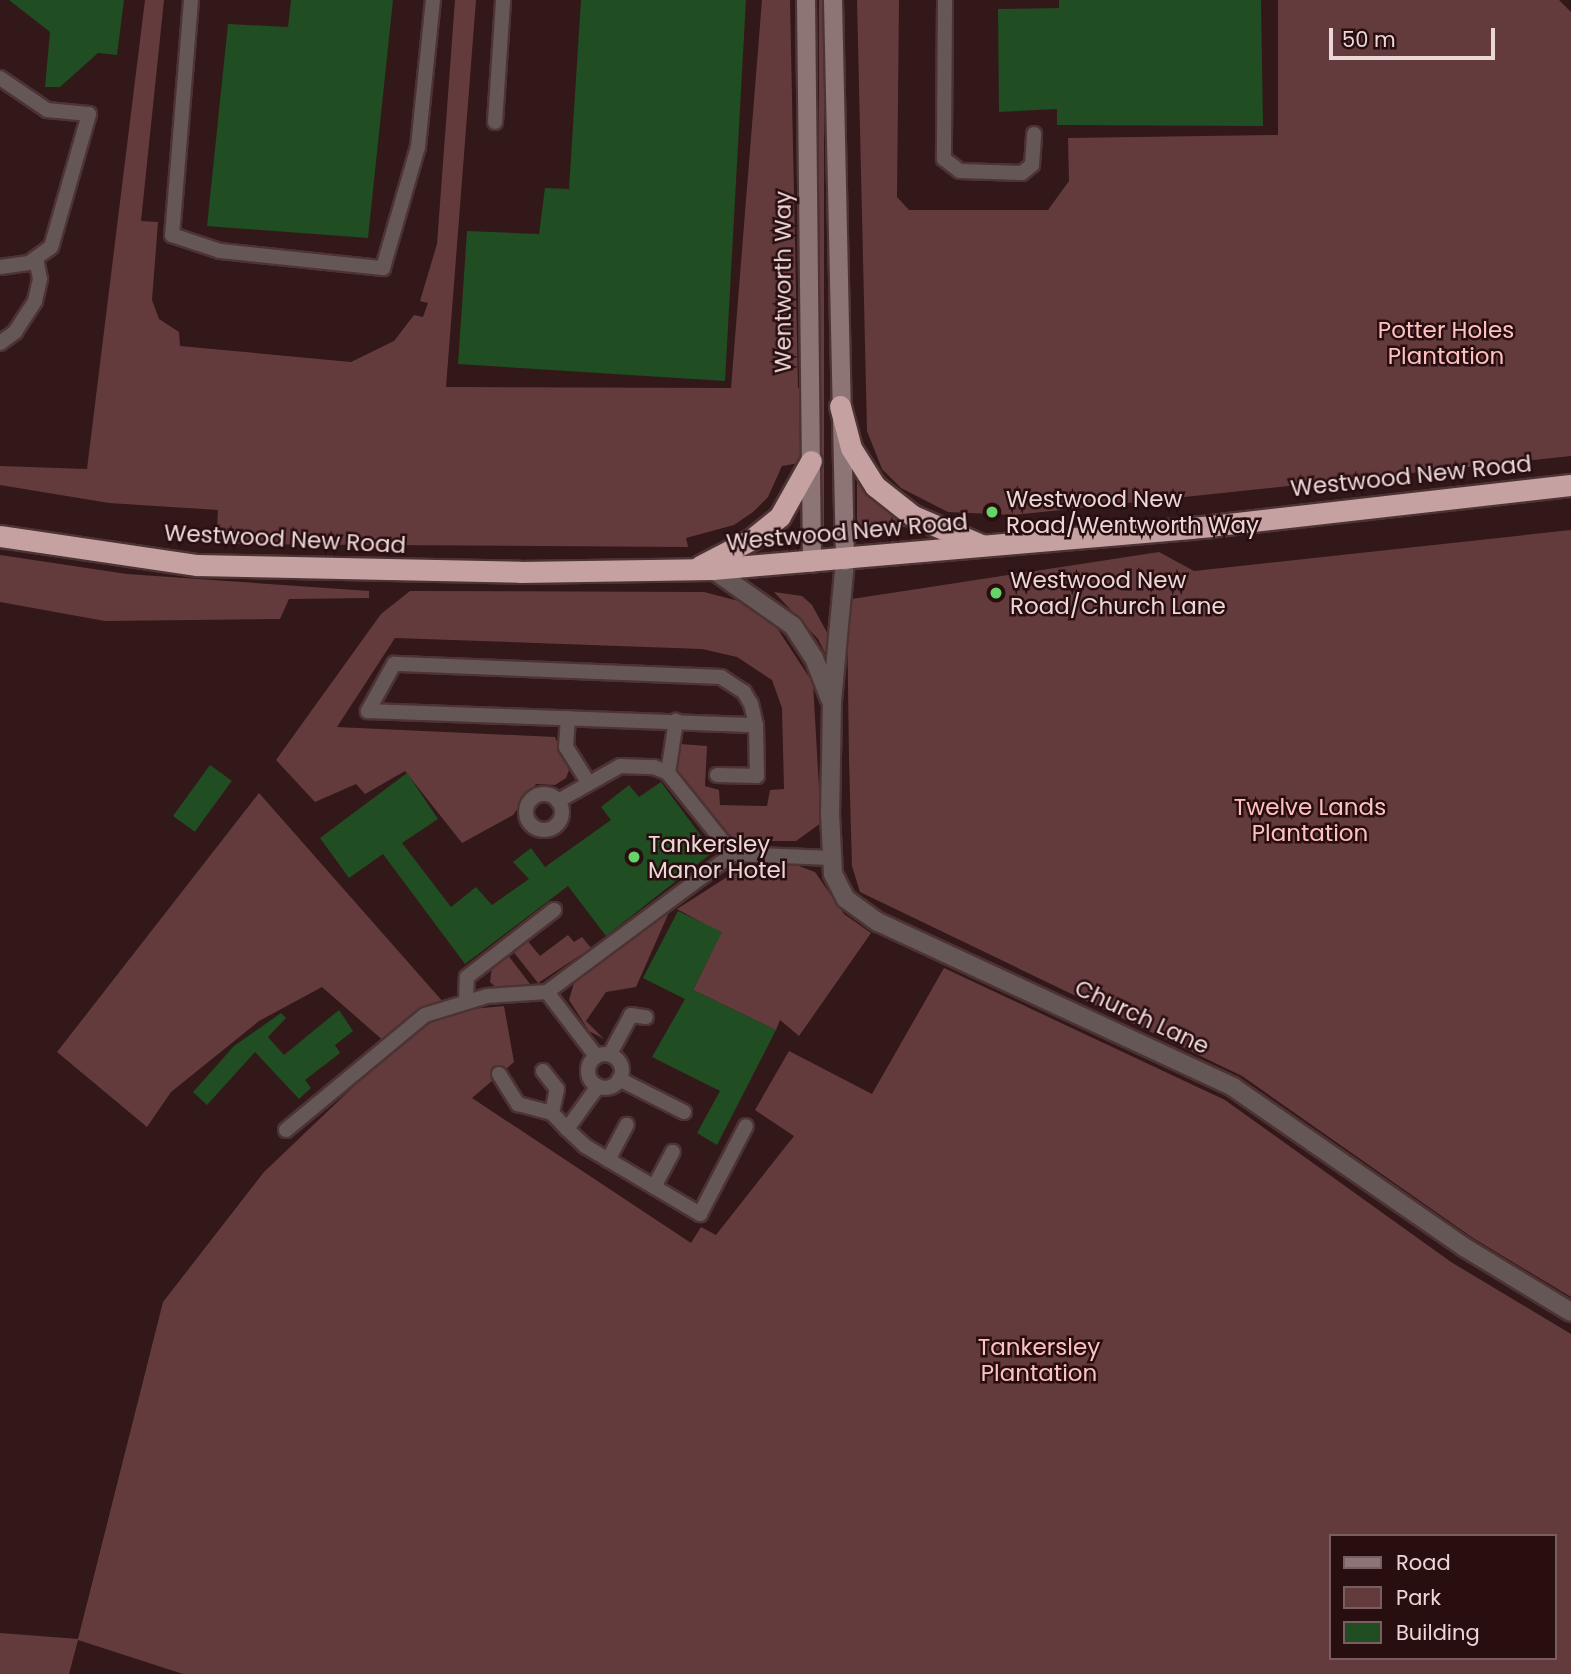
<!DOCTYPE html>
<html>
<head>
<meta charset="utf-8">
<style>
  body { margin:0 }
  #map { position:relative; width:1571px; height:1674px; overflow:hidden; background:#331819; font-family:Poppins,sans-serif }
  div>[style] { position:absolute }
  .green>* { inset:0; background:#633b3d; transform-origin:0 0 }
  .building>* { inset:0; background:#204d21; transform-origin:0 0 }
  .roads { filter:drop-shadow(2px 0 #4d3334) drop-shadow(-2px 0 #4d3334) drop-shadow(0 2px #4d3334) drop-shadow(0 -2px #4d3334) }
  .lane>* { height:14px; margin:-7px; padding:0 7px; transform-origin:7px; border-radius:7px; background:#665757 }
  .lane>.ring { margin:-7px; padding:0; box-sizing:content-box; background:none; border:14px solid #665757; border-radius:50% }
  .street>* { height:18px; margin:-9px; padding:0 9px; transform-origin:9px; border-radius:9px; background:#665757 }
  .secondary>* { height:18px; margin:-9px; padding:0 9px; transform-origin:9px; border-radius:9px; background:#8d7475 }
  .highway>* { height:21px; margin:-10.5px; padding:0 10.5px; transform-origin:10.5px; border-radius:10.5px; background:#c6a1a1 }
  .dots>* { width:19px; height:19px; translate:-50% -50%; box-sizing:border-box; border:4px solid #290e10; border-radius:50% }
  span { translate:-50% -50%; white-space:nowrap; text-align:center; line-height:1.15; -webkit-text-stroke:5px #290e10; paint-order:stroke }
  .street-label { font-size:23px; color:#ebd7d7 }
  .park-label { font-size:23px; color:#fec1c2 }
  .poi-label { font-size:23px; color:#ebd7d7 }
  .left { translate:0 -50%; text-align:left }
  .legend { position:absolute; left:1329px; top:1534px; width:228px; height:126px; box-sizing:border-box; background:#290e10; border:2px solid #775e60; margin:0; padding:9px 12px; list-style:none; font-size:21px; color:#ebd7d7 }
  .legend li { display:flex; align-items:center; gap:14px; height:35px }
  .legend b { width:35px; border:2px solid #775e60 }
  .scale { position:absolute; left:1329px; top:28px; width:166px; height:32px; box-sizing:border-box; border:4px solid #ebd7d7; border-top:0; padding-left:9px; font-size:21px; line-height:24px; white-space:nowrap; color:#ebd7d7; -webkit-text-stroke:5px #290e10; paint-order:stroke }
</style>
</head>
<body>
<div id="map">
  <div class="green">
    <div style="clip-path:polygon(145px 0,164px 0,141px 221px,158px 222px,152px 300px,159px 319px,179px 332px,180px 346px,351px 362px,394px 341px,414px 315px,423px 317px,428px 303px,420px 301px,437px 244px,455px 0,476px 0,446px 387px,731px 388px,762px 0,790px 0,798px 388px,808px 385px,811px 461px,782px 466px,768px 497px,753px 512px,734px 525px,686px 538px,688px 547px,216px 544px,218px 510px,109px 503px,0 485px,0 466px,87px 469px)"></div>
    <div style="left:819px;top:0;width:5px;height:530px"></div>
    <div style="clip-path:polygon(857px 0,899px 0,897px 197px,909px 210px,1048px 210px,1069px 181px,1068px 138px,1278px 135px,1278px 0,1559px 0,1571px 12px,1571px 456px,1014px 515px,948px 512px,901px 488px,882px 469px,867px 431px)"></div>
    <div style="clip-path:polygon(857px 473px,917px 526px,857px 531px)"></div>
    <div style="clip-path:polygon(1571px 530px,1571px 1297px,1473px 1238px,1242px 1076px,860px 892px,852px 866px,849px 759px,847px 611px,852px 599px,1159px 552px,1194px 571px)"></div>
    <div style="clip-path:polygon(0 555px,127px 574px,369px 591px,369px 598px,289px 599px,280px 619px,105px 621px,0 602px)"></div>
    <div style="clip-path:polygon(410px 591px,704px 592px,746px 603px,773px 622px,813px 683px,821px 823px,796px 841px,736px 841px,706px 812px,679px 773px,674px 759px,680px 744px,707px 746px,705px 786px,719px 790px,720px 805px,767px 806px,770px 790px,784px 789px,782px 708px,772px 680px,737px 657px,702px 649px,395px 638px,337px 727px,555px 737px,569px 770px,566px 778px,555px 785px,536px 784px,513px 815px,462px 843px,405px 771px,365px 794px,356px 784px,315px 802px,276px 760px,381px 614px)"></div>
    <div style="clip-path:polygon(774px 592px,802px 596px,812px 605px,830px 638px,831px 665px,818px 639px)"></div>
    <div style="clip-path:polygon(evenodd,259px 793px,451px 1011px,504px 1006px,514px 1062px,472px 1098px,691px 1243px,701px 1227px,716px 1235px,794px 1136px,755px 1110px,789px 1051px,872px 1094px,944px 968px,1225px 1100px,1451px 1262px,1571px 1334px,1571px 1674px,183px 1674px,78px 1640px,69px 1674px,0 1674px,0 1633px,78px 1639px,163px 1302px,264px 1172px,393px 1049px,322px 987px,259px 1021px,171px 1092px,147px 1127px,57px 1052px,259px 793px,1331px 1536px,1555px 1536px,1555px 1658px,1331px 1658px,1331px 1536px)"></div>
    <div style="clip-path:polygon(749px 863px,796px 865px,815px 872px,844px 914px,871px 933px,799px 1036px,780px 1020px,776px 1030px,693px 990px,721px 933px,677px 909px)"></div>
    <div style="clip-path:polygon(670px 910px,636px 987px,606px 992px,586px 1021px,604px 1039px,589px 1031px,569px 1000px,574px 983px)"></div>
    <div style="clip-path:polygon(568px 935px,574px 942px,582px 937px,591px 948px,538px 983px,512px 950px,526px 939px,540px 956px)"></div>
    <div style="clip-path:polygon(507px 954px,530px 984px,499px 990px,490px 982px,492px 966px)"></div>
  </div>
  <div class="building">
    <div style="clip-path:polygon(9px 0,124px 0,117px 55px,98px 53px,60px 87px,45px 87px,50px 32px)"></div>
    <div style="clip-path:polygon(291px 0,393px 0,368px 238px,207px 226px,228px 24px,288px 27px)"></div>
    <div style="clip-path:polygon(581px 0,746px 0,725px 381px,458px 364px,467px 231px,539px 234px,545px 188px,569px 189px)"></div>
    <div style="clip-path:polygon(1059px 0,1261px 0,1263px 126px,1057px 125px,1057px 109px,999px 112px,998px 9px,1059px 8px)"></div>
    <div style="left:210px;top:765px;width:27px;height:63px;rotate:36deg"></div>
    <div style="clip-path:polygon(407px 773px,438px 819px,402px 843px,451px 907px,476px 887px,492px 905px,529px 879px,513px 862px,531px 848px,545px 867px,611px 820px,601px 807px,629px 785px,639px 797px,661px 782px,713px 852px,606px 936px,568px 886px,465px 964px,383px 854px,349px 878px,320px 838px)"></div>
    <div style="clip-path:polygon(678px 911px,722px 932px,693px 990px,776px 1030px,717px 1145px,697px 1133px,720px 1091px,652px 1057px,685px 999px,643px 978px)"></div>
    <div style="clip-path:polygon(339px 1010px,353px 1031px,335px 1045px,340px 1053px,305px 1080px,311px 1088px,299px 1099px,255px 1052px,207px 1105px,193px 1092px,234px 1046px,281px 1013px,286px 1018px,268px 1037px,284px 1055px)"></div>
  </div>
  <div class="roads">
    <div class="lane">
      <div style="left:191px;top:0;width:236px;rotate:94.6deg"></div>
      <div style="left:172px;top:235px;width:51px;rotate:18.4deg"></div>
      <div style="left:220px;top:251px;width:164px;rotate:6deg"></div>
      <div style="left:383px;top:268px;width:126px;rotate:-73.9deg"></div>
      <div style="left:418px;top:147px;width:148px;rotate:-84.2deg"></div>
      <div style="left:945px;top:0;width:159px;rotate:90.4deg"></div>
      <div style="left:944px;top:159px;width:20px;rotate:37deg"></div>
      <div style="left:960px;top:171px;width:62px;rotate:1.8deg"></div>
      <div style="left:1022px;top:173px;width:13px;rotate:-39deg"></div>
      <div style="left:1032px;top:165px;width:31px;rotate:-86deg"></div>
      <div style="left:0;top:78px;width:57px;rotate:34.2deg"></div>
      <div style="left:47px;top:110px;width:42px;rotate:5.4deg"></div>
      <div style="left:89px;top:114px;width:138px;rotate:105.9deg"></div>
      <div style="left:51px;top:247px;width:27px;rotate:144deg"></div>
      <div style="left:29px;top:263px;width:29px;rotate:172deg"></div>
      <div style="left:495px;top:122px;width:122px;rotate:-86.2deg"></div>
      <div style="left:0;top:343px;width:19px;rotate:-36deg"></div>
      <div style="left:15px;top:332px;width:37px;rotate:-57deg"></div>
      <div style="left:35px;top:301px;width:23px;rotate:-77deg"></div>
      <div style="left:40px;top:279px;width:20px;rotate:-101deg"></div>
      <div style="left:568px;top:718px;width:29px;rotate:94deg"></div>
      <div style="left:566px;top:747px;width:41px;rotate:57.8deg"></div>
      <div style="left:668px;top:773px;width:53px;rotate:-81.3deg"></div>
      <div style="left:717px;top:775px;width:40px;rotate:1.4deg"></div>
      <div style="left:757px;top:776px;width:51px;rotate:-91.1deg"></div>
      <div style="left:756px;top:725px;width:22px;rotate:-103deg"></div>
      <div style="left:751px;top:704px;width:14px;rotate:-120deg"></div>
      <div style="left:744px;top:692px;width:27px;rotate:-147deg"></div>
      <div style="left:721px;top:677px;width:327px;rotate:-177.7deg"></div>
      <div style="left:394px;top:664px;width:54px;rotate:119deg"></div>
      <div style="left:368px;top:711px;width:388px;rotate:2.1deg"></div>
      <div class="ring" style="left:526px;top:794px;width:22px;height:22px"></div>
      <div style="left:558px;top:801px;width:71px;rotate:-29.4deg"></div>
      <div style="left:620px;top:766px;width:34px;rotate:2deg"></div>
      <div style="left:654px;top:767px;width:15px;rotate:23deg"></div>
      <div style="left:668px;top:773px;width:104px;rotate:51.3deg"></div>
      <div style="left:547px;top:992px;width:81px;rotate:52.6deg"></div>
      <div style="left:466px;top:1000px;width:23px;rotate:-88deg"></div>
      <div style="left:467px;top:977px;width:110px;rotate:-37.6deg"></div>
      <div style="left:610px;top:1054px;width:44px;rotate:-61.7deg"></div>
      <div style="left:631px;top:1015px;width:15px;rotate:8deg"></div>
      <div class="ring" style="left:588px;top:1054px;width:20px;height:20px"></div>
      <div style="left:543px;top:1071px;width:23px;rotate:52deg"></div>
      <div style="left:557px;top:1089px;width:25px;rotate:102deg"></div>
      <div style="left:499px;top:1074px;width:36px;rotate:58deg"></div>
      <div style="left:518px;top:1104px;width:35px;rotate:15deg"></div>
      <div style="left:552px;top:1113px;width:22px;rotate:47deg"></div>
      <div style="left:567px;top:1129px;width:53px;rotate:-54.2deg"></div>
      <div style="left:619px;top:1079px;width:73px;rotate:26.9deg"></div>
      <div style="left:567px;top:1129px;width:25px;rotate:43deg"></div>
      <div style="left:585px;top:1146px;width:134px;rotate:30.6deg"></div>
      <div style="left:700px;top:1214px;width:99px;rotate:-62.4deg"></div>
      <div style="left:286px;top:1130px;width:180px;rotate:-39.6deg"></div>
      <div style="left:425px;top:1015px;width:65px;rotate:-17deg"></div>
      <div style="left:487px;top:996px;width:60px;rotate:-3.8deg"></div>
      <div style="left:547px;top:992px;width:232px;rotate:-36.6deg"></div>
      <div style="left:733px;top:854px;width:98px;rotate:2.3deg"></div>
      <div style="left:608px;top:1160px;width:40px;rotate:-62deg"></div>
      <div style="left:654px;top:1187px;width:40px;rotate:-62deg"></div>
    </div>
    <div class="street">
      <div style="left:845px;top:561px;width:142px;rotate:95.3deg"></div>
      <div style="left:832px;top:702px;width:111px;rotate:91deg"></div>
      <div style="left:830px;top:813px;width:61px;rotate:87.2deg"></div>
      <div style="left:833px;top:874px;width:28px;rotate:63deg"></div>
      <div style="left:846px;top:899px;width:39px;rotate:36deg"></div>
      <div style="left:878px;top:922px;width:391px;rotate:24.9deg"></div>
      <div style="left:1233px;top:1087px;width:281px;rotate:34.7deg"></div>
      <div style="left:1464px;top:1247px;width:125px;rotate:31.3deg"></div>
      <div style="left:712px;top:569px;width:99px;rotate:35.1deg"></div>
      <div style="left:793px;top:626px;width:38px;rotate:57deg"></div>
      <div style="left:814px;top:658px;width:44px;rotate:68.7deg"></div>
    </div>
    <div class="secondary">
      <div style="left:806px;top:0;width:563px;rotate:89.39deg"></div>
      <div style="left:833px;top:0;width:561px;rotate:88.77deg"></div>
    </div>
    <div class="highway">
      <div style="left:840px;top:406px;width:43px;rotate:75.3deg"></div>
      <div style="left:851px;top:448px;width:45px;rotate:57.7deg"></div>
      <div style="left:875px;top:486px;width:48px;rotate:38.3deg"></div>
      <div style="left:913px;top:516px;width:74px;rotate:23.1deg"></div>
      <div style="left:0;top:536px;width:199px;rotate:8.4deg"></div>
      <div style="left:197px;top:565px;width:323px;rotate:1.2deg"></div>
      <div style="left:520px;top:572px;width:192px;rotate:-0.9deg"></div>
      <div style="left:712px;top:569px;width:500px;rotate:-4.9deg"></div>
      <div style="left:1210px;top:526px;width:363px;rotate:-6.5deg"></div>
      <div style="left:700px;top:566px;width:59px;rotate:-27.4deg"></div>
      <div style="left:752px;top:539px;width:36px;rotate:-39deg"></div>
      <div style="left:780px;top:516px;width:63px;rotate:-60.6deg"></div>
    </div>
  </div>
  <div class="dots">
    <div style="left:992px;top:512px;background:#64d468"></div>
    <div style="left:996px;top:593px;background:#64d468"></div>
    <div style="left:634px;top:857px;background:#64d468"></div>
  </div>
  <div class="street-label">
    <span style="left:783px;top:282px;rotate:-90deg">Wentworth Way</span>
    <span style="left:1411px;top:476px;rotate:-6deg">Westwood New Road</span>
    <span style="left:847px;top:532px;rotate:-5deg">Westwood New Road</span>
    <span style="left:285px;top:539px;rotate:3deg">Westwood New Road</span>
    <span style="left:1142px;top:1017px;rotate:25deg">Church Lane</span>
  </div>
  <div class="park-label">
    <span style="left:1446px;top:343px">Potter Holes<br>Plantation</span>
    <span style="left:1310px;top:820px">Twelve Lands<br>Plantation</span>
    <span style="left:1039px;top:1360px">Tankersley<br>Plantation</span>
  </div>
  <div class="poi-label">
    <span class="left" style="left:1006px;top:512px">Westwood New<br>Road/Wentworth Way</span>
    <span class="left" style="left:1010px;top:593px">Westwood New<br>Road/Church Lane</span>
    <span class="left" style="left:648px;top:857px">Tankersley<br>Manor Hotel</span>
  </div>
  <ul class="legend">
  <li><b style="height:9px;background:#8d7475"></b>Road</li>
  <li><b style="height:19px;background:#633b3d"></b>Park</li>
  <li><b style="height:19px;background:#204d21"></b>Building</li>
  </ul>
  <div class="scale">50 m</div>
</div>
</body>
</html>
